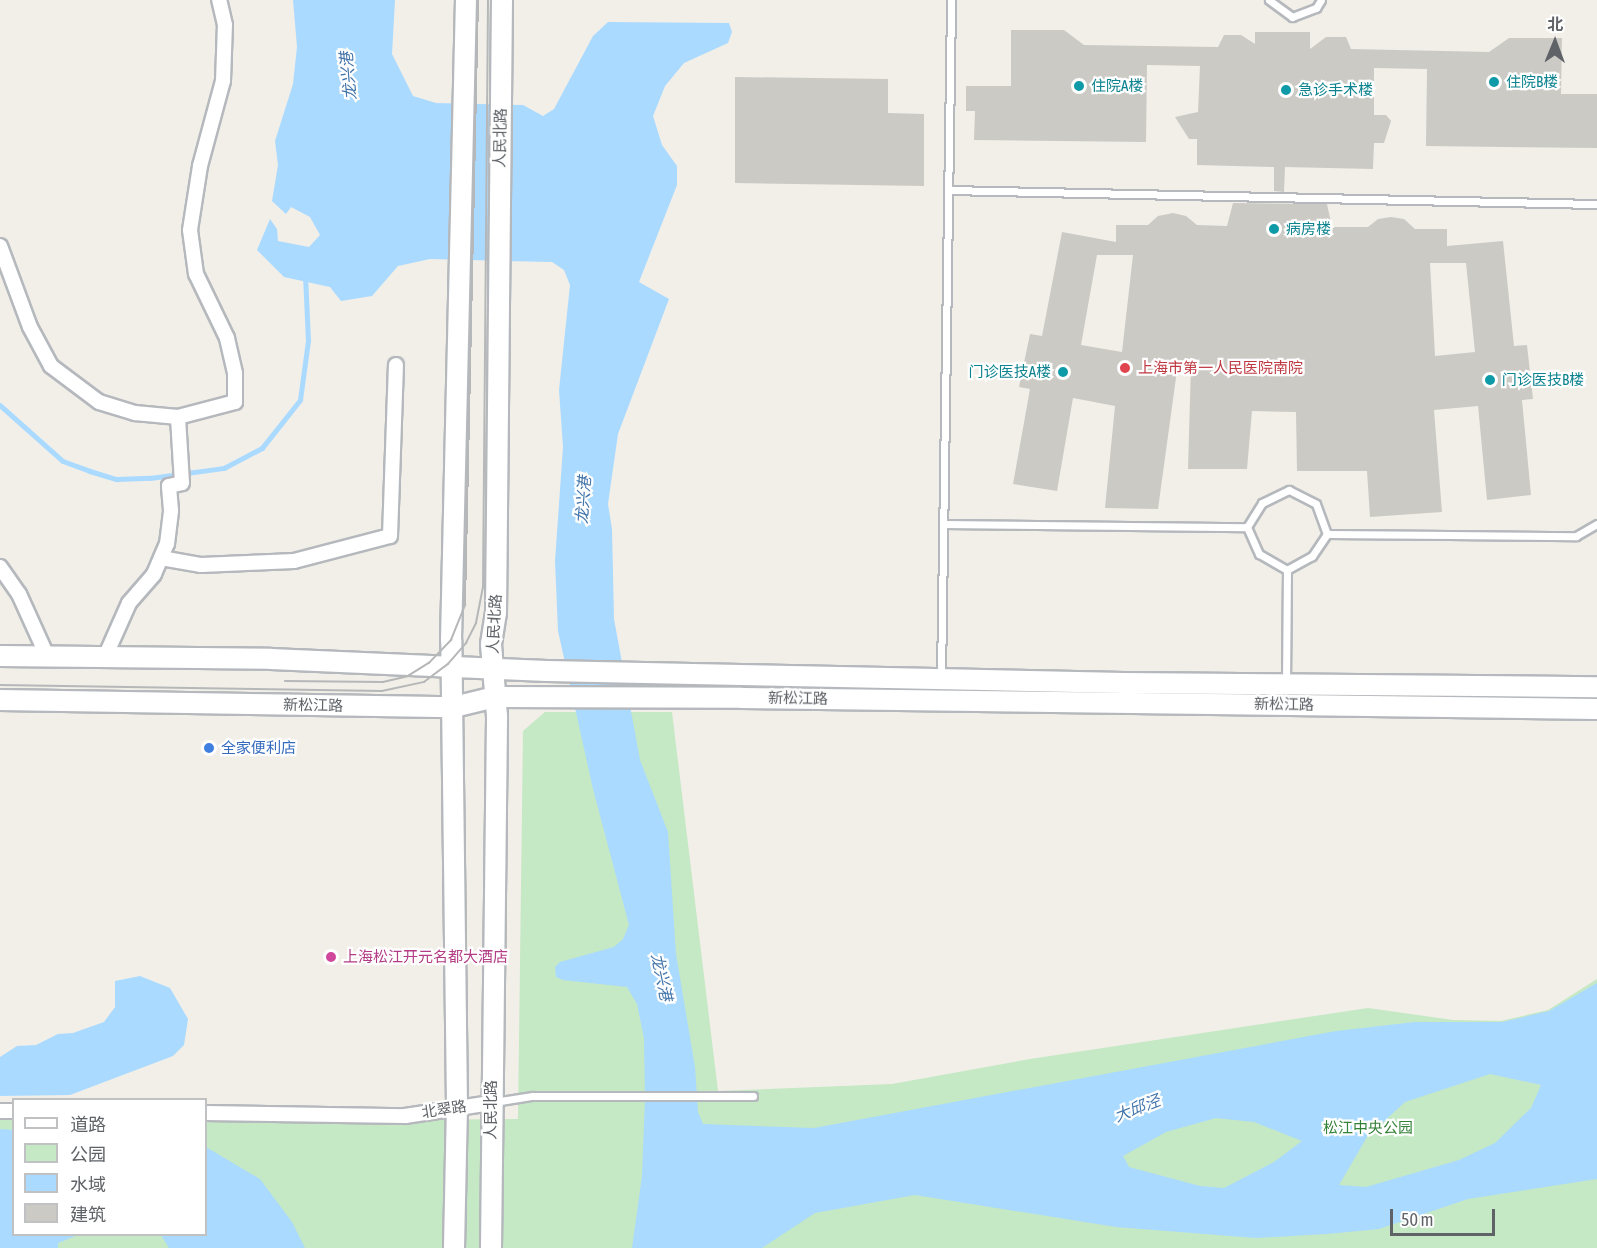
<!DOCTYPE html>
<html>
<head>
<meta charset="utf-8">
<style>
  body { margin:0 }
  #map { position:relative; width:1597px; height:1248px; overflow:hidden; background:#f1efe8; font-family:"Asap Condensed","Noto Sans SC",sans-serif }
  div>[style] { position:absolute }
  .green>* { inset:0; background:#c5e8c5 }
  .water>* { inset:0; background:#aadaff }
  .stream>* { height:4.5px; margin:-2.25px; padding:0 2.25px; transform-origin:2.25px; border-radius:2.25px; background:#aadaff }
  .building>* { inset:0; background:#cccac5 }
  .roads { filter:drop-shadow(2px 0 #b5b8bc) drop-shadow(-2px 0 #b5b8bc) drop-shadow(0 2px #b5b8bc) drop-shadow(0 -2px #b5b8bc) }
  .lane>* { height:7px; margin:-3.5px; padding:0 3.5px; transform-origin:3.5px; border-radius:3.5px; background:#fff }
  .street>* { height:14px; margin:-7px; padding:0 7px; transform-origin:7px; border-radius:7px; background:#fff }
  .secondary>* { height:20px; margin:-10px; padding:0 10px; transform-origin:10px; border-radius:10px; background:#fff }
  .tram>* { height:1.5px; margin:-0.75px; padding:0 0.75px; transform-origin:0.75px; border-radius:0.75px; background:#b6b7b8 }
  .dots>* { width:16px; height:16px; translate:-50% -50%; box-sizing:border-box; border:3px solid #fff; border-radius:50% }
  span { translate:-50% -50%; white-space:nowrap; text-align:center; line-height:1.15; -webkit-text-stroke:4.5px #fff; paint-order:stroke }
  .culture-label { font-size:15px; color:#0d838f }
  .left { translate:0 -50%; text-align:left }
  .right { translate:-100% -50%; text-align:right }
  .street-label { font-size:15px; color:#5f6368 }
  .health-label { font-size:15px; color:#be3a42 }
  .shop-label { font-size:15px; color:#366cbe }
  .hotel-label { font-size:15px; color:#b23c85 }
  .park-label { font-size:15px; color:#348238 }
  .water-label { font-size:16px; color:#4174aa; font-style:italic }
  .legend { position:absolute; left:12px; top:1098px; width:195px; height:138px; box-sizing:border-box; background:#fff; border:2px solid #bfc1c3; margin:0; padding:8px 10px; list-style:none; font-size:18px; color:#5f6368 }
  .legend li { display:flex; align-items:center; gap:12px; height:30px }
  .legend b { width:30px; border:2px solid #bfc1c3 }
  .north { position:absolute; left:1525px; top:12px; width:60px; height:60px; -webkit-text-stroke:4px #fff; paint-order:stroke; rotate:1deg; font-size:16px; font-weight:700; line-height:24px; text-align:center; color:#5f6368 }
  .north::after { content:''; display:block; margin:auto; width:21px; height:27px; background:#5f6368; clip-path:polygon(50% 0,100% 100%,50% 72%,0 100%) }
  .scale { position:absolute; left:1390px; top:1209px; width:105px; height:27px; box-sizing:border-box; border:3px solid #5f6368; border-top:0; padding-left:8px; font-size:18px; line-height:21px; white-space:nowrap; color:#5f6368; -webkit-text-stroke:4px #fff; paint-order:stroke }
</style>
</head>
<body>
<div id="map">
  <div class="green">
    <div style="clip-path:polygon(545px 712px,672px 712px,718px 1091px,892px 1084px,1030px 1059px,1368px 1008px,1453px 1020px,1501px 1021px,1548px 1010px,1597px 979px,1597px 1248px,0 1248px,0 1120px,13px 1120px,14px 1234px,206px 1234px,206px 1122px,518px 1119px,523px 731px)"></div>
  </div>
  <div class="water">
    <div style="clip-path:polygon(evenodd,293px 0,395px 0,392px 54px,413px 96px,436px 103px,523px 105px,543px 116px,554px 109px,593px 36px,608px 22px,729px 23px,732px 32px,728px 43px,684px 63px,665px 86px,653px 116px,662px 145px,677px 166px,677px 185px,639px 282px,669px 299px,618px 434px,608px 504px,612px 529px,614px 619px,640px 760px,668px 832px,676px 954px,695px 1067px,698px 1112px,703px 1124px,814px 1128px,1336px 1031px,1415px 1022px,1502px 1022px,1549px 1011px,1597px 983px,1597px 1179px,1468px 1199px,1379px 1229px,1327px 1234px,1256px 1238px,1116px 1227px,915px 1195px,815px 1213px,762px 1248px,632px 1248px,642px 1176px,645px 1099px,644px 1038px,637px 1004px,627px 987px,563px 980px,556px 977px,555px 967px,560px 962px,614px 947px,623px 939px,629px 925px,593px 789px,558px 631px,555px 561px,563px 447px,559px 390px,570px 285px,564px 270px,552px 262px,430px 259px,398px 266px,372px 296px,341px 301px,330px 287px,284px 277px,257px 250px,270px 219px,277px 229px,278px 241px,309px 247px,320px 235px,310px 217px,291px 207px,286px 214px,272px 201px,278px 165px,275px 141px,293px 84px,297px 47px,293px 0,1490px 1074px,1541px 1085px,1531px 1108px,1495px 1143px,1459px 1160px,1366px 1187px,1339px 1185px,1367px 1137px,1405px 1102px,1490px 1074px,293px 0,1216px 1118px,1254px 1122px,1302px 1141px,1274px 1162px,1224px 1188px,1200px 1186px,1129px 1167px,1123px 1156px,1166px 1132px,1216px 1118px)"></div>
    <div style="clip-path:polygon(140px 976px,170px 988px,188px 1019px,184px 1045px,173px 1056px,70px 1095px,0 1096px,0 1057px,17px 1046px,36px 1045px,58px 1034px,73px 1033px,104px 1022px,115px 1007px,115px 981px)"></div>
    <div style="clip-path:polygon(0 1129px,13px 1130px,14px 1234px,78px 1235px,58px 1243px,58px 1248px,0 1248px)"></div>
    <div style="clip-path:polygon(206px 1147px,260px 1179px,292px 1222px,305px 1248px,169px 1248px,161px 1235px,206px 1234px)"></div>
  </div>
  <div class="stream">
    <div style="left:0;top:405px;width:84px;rotate:41.6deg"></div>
    <div style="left:63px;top:461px;width:29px;rotate:20deg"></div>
    <div style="left:90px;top:471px;width:28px;rotate:17deg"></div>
    <div style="left:117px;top:479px;width:33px;rotate:-2deg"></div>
    <div style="left:150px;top:478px;width:75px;rotate:-7.7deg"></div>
    <div style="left:224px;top:468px;width:43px;rotate:-27.8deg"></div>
    <div style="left:262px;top:448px;width:61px;rotate:-51.6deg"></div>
    <div style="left:300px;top:400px;width:60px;rotate:-82.3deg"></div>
    <div style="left:308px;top:341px;width:65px;rotate:-92.6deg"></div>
  </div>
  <div class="building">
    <div style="clip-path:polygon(1011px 30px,1064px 30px,1084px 45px,1218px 47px,1224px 35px,1241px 35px,1255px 44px,1255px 32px,1310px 32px,1310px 49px,1326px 37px,1346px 37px,1351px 49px,1489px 52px,1509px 38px,1562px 38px,1561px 94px,1597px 94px,1597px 148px,1426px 146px,1427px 69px,1374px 68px,1374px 115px,1386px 115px,1391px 121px,1384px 143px,1374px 143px,1373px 169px,1285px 167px,1284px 192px,1274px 191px,1274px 167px,1197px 165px,1197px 139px,1189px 139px,1175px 117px,1198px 112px,1200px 66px,1147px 65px,1146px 142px,974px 140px,975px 111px,966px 111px,966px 86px,1011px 86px)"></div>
    <div style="clip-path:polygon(735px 77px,888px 79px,888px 113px,924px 114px,924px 186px,735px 183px)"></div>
    <div style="clip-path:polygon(evenodd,1233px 203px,1327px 204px,1332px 227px,1368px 227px,1378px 219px,1391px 217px,1404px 219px,1415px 229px,1447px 229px,1447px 246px,1503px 241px,1514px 346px,1527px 345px,1533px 399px,1522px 400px,1531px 495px,1487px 500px,1478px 406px,1434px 410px,1442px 512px,1370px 517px,1367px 471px,1297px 471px,1296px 412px,1252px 411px,1247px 469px,1188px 469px,1191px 365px,1178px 363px,1158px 509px,1105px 508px,1115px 406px,1073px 398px,1057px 491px,1013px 484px,1030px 389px,1019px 387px,1030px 334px,1042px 336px,1062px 232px,1116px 242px,1116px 225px,1148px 225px,1158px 216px,1173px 213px,1186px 216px,1197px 225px,1227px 226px,1233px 203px,1097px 255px,1133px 255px,1122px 352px,1081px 345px,1097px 255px,1233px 203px,1430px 263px,1466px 263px,1475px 352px,1435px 356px,1430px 263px)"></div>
  </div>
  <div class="roads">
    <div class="lane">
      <div style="left:1269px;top:0;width:29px;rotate:36deg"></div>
      <div style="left:1292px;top:17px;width:26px;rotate:-21deg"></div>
      <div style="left:1316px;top:8px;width:9px;rotate:-58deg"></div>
      <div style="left:948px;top:190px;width:649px;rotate:1.24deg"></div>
      <div style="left:1289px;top:490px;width:30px;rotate:27deg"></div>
      <div style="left:1316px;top:504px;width:32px;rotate:70deg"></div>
      <div style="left:1327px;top:534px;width:27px;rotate:124deg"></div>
      <div style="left:1312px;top:556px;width:29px;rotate:151deg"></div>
      <div style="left:1287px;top:570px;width:32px;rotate:-150deg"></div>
      <div style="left:1259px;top:554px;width:30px;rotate:-114deg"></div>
      <div style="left:1247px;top:527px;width:28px;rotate:-58deg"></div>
      <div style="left:1262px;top:503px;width:30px;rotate:-26deg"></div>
      <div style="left:943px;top:524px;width:304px;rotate:0.6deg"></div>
      <div style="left:1327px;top:534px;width:249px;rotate:0.5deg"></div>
      <div style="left:1576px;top:536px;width:24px;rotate:-30deg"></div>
      <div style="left:941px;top:678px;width:678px;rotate:-89.15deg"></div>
      <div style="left:1286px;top:684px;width:114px;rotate:-89.5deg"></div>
      <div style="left:494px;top:1102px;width:39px;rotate:-9deg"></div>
      <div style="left:533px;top:1096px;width:220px"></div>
    </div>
    <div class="street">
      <div style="left:0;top:246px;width:86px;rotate:69.7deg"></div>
      <div style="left:30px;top:327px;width:44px;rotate:61.7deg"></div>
      <div style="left:51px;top:366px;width:60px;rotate:36.9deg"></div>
      <div style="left:99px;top:402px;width:38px;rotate:17deg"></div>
      <div style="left:135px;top:413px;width:43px;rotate:5.3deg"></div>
      <div style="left:161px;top:558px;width:41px;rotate:9.9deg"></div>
      <div style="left:201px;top:565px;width:93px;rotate:-2.5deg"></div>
      <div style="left:294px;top:561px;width:99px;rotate:-14.6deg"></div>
      <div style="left:390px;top:536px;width:171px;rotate:-88deg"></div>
      <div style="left:0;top:567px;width:33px;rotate:55deg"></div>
      <div style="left:19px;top:594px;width:68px;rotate:65.7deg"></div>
      <div style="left:105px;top:657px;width:59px;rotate:-66deg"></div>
      <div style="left:129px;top:603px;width:38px;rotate:-49deg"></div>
      <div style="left:154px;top:574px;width:33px;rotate:-67deg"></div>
      <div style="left:167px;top:544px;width:34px;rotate:-83deg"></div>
      <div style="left:171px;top:510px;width:24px;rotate:-95deg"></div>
      <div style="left:169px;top:486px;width:13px;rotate:-13deg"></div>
      <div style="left:182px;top:483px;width:66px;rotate:-93.5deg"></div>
      <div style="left:178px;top:417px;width:59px;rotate:-14.7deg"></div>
      <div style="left:235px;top:402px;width:29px;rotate:-90deg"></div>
      <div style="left:235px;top:373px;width:36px;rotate:-103deg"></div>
      <div style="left:227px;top:338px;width:71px;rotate:-115.8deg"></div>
      <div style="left:196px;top:274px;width:44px;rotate:-97.8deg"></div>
      <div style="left:190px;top:230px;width:65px;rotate:-81.1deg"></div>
      <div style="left:200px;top:166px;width:88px;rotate:-74.9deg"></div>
      <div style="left:223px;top:81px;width:56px;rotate:-88deg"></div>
      <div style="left:225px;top:25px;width:26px;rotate:-103deg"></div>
      <div style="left:0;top:1111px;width:14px"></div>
      <div style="left:206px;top:1113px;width:199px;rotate:0.9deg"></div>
      <div style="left:405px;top:1116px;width:87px;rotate:-8.6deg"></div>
    </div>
    <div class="secondary">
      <div style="left:0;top:656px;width:271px;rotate:0.6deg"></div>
      <div style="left:271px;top:659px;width:276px;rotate:2.5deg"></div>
      <div style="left:547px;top:671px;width:577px;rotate:1.19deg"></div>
      <div style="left:1124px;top:683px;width:473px;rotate:0.5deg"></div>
      <div style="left:0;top:700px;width:454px;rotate:0.9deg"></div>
      <div style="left:454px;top:707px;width:42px;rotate:-13.7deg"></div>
      <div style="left:495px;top:697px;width:247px;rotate:0.2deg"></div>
      <div style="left:742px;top:698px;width:855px;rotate:0.74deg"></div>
      <div style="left:454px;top:1248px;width:142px;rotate:-88.8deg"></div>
      <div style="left:457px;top:1106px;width:466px;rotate:-90.7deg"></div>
      <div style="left:451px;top:640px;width:640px;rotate:-88.66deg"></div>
      <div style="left:491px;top:1248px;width:532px;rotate:-89.35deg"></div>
      <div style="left:497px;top:716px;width:72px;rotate:-94.8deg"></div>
      <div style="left:491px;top:644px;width:31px;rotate:-81deg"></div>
      <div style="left:496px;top:613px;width:613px;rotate:-89.44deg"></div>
    </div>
  </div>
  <div class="tram">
    <div style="left:285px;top:681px;width:98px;rotate:0.6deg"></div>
    <div style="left:383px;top:682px;width:26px;rotate:-13deg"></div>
    <div style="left:408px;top:676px;width:25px;rotate:-32deg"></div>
    <div style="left:429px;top:663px;width:32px;rotate:-46deg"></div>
    <div style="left:451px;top:640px;width:38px;rotate:-68deg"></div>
    <div style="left:465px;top:605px;width:605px;rotate:-88.77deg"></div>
    <div style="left:0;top:685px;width:382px;rotate:0.9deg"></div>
    <div style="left:382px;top:691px;width:43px;rotate:-12.1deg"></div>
    <div style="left:424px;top:682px;width:30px;rotate:-37deg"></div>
    <div style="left:448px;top:664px;width:28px;rotate:-49deg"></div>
    <div style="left:466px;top:643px;width:22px;rotate:-63deg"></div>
    <div style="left:476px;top:623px;width:36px;rotate:-79deg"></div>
    <div style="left:483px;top:588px;width:588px;rotate:-89.51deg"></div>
  </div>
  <div class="dots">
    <div style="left:1494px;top:82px;background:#0f9aa8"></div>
    <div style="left:1079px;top:86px;background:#0f9aa8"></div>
    <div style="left:1286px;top:90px;background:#0f9aa8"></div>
    <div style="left:1274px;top:229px;background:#0f9aa8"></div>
    <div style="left:1125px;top:368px;background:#e0444e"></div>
    <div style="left:1063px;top:372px;background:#0f9aa8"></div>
    <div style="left:1490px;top:380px;background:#0f9aa8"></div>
    <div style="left:209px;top:748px;background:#3f7fe0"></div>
    <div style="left:331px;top:957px;background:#d1479c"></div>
  </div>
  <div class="culture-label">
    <span class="left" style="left:1506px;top:82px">住院B楼</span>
    <span class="left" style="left:1091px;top:86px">住院A楼</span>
    <span class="left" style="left:1298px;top:90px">急诊手术楼</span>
    <span class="left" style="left:1286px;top:229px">病房楼</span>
    <span class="right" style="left:1051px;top:372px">门诊医技A楼</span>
    <span class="left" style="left:1502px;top:380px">门诊医技B楼</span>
  </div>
  <div class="street-label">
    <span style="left:500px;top:138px;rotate:-89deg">人民北路</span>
    <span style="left:494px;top:624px;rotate:-87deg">人民北路</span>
    <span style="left:798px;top:698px;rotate:1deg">新松江路</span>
    <span style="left:1284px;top:704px;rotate:1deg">新松江路</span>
    <span style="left:313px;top:705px;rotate:1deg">新松江路</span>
    <span style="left:444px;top:1109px;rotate:-9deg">北翠路</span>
    <span style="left:491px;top:1110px;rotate:-90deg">人民北路</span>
  </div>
  <div class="health-label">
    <span class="left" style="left:1138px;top:368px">上海市第一人民医院南院</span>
  </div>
  <div class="shop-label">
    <span class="left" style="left:221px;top:748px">全家便利店</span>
  </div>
  <div class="hotel-label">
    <span class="left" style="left:343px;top:957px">上海松江开元名都大酒店</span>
  </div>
  <div class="park-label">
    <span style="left:1368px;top:1128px">松江中央公园</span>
  </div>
  <div class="water-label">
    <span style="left:348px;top:76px;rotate:-95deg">龙兴港</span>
    <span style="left:583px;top:500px;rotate:-86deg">龙兴港</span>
    <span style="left:662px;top:977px;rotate:78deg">龙兴港</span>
    <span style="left:1137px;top:1108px;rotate:-21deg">大邱泾</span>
  </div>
  <ul class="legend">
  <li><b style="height:8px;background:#fff"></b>道路</li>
  <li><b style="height:16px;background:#c5e8c5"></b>公园</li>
  <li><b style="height:16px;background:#aadaff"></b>水域</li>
  <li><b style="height:16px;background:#cccac5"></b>建筑</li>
  </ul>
  <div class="north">北</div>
  <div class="scale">50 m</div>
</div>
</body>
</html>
